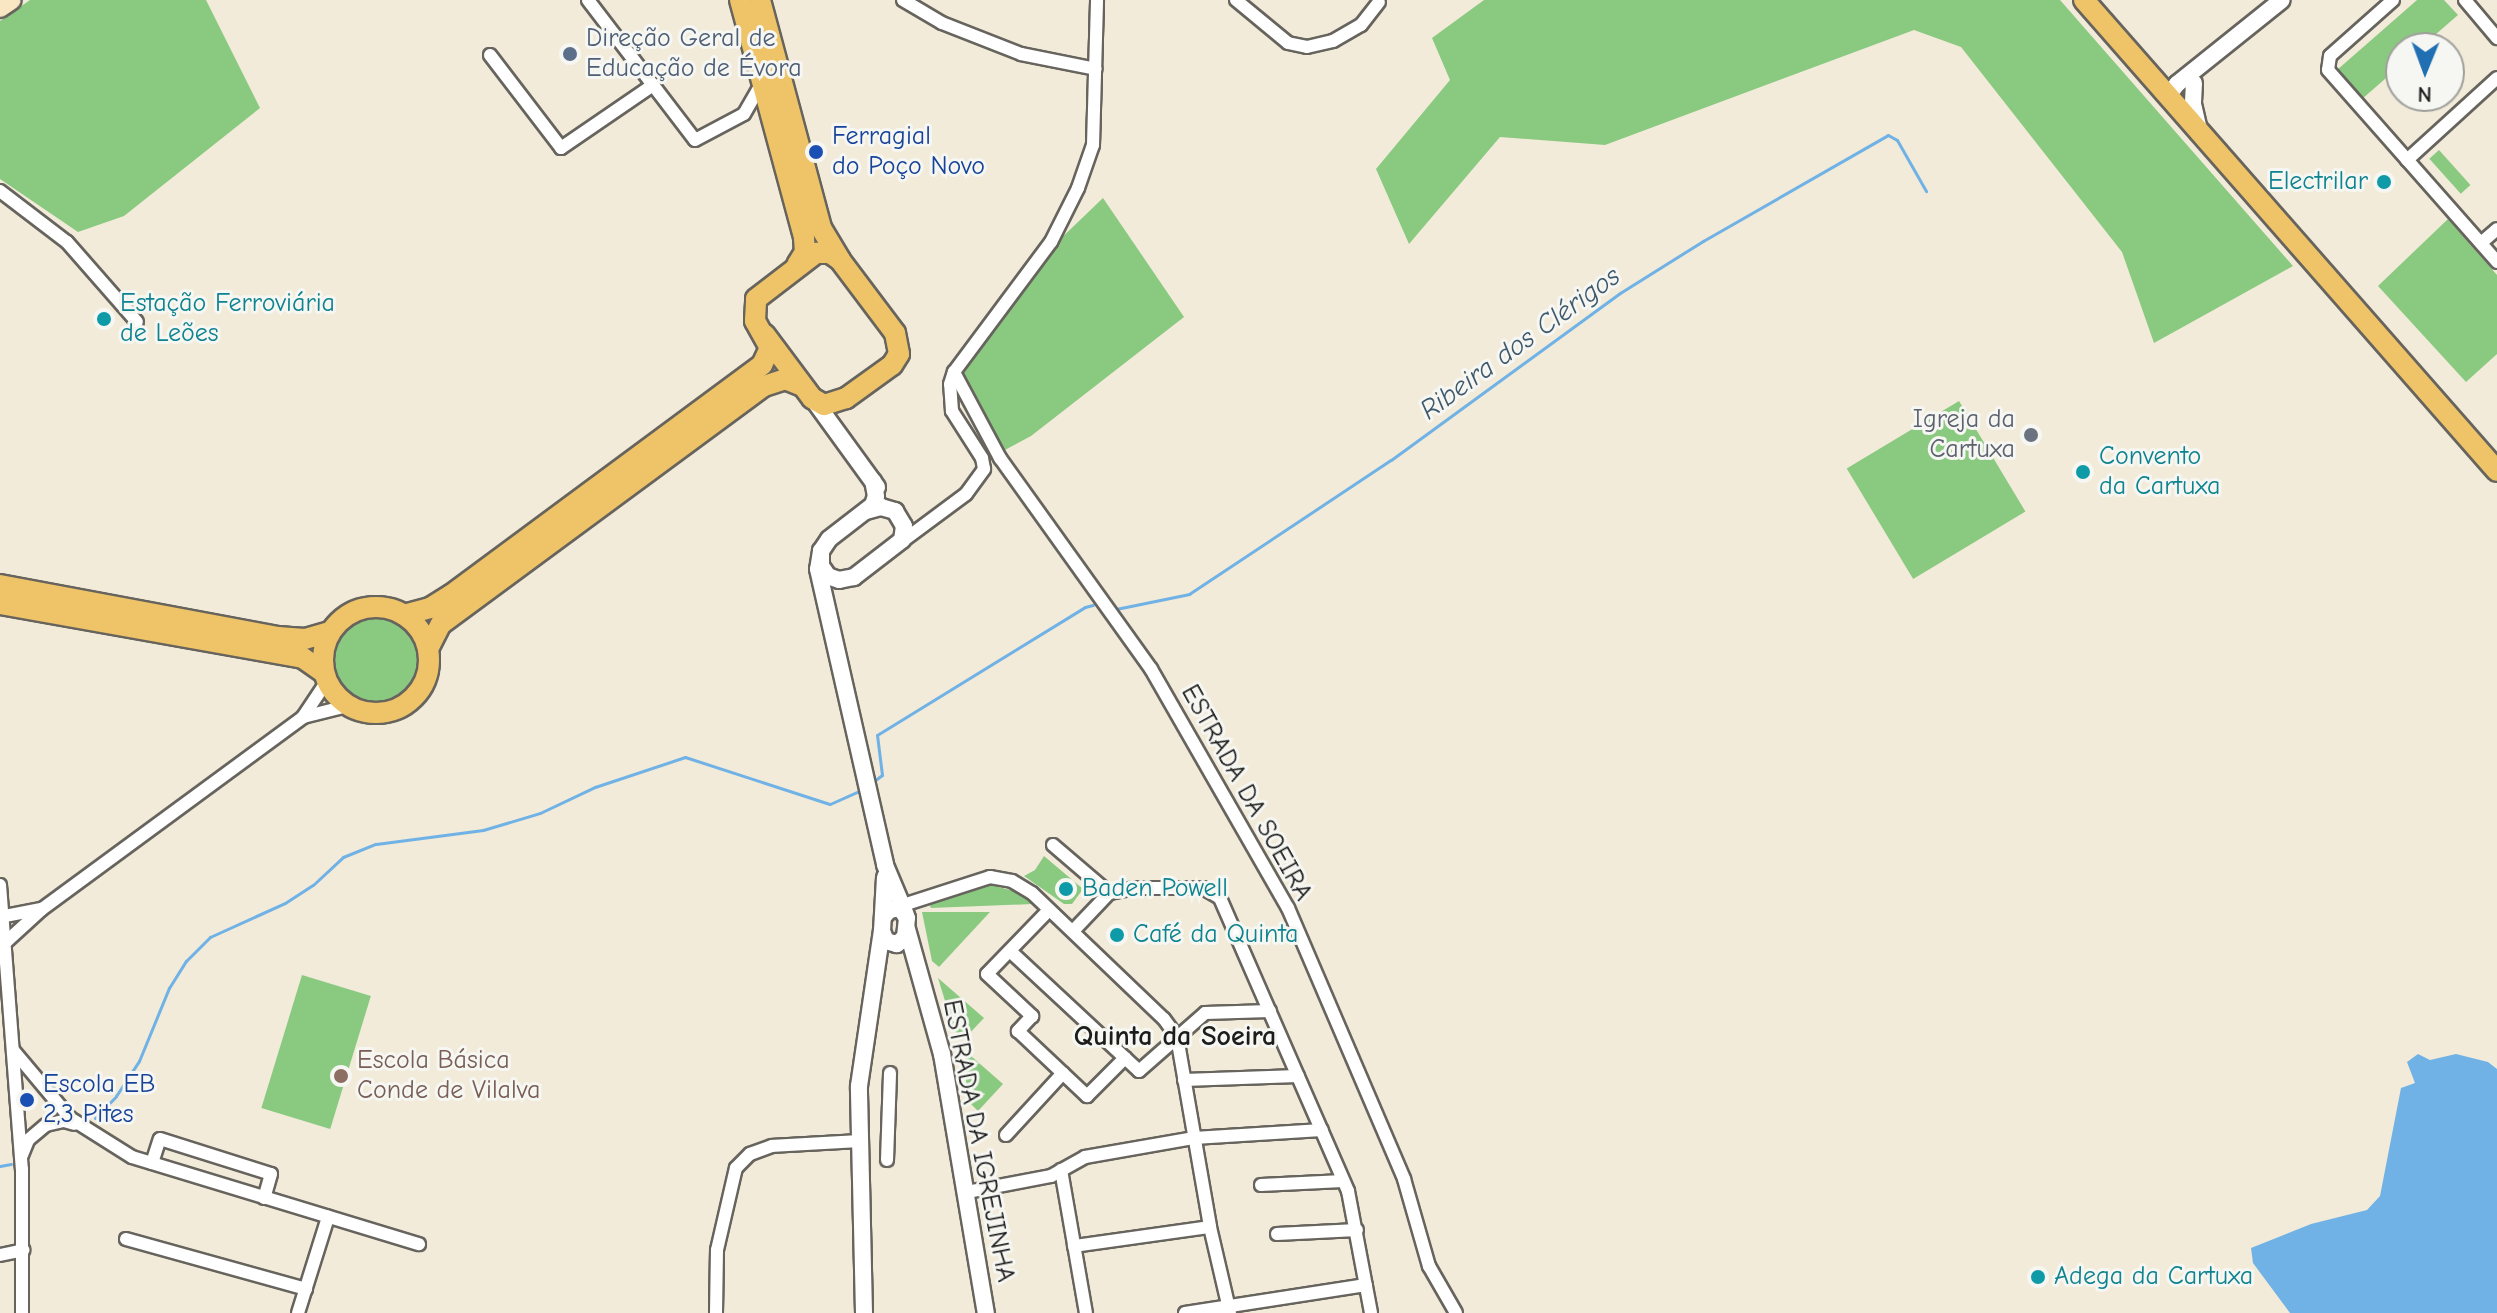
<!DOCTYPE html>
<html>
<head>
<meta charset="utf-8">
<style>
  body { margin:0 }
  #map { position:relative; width:2497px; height:1313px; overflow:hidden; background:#f2ebd9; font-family:"Comic Neue",sans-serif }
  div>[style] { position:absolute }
  .green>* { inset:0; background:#8ac980; transform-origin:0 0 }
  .round { border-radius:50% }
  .water>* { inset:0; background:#70b2e5 }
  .stream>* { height:3px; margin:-1.5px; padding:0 1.5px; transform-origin:1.5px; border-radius:1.5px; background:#70b2e5 }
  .roads { filter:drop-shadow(2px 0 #67645e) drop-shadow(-2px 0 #67645e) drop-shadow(0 2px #67645e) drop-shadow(0 -2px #67645e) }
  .minor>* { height:12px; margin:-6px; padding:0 6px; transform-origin:6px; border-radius:6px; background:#fff }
  .tertiary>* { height:16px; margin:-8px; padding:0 8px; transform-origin:8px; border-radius:8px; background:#fff }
  .secondary>* { height:18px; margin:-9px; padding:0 9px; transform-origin:9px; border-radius:9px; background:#f9e7c3 }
  .primary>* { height:20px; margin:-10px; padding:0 10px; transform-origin:10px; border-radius:10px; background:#efc469 }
  .primary>.ring { margin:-10px; padding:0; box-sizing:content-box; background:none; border:20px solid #efc469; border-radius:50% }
  .dots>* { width:22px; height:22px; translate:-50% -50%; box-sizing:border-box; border:4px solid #f6f6f2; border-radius:50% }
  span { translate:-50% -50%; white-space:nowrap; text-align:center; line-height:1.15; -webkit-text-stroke:6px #f6f6f2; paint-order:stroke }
  .service-label { font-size:26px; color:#4e5e75 }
  .left { translate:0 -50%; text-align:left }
  .transit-label { font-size:26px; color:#164399 }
  .culture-label { font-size:26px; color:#0d838f }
  .right { translate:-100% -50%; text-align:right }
  .worship-label { font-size:26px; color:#5b616d }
  .street-label { font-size:26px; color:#1c1c1c }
  .education-label { font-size:26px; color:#785e54 }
  .water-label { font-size:28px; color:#3e586c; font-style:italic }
  .neighbourhood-label { font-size:28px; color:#1c1c1c; font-weight:700 }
  .north { position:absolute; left:2385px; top:32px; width:80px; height:80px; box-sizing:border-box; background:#f6f6f2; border:2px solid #9f9f9c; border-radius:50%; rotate:181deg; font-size:22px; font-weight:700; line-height:32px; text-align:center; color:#1c1c1c }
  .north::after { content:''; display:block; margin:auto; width:28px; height:36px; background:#1f6fb2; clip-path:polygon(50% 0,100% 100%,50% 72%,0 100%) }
</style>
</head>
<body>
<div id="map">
  <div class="green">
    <div style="clip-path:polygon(30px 0,206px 0,260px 108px,124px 216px,78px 232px,0 179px,0 21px)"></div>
    <div style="clip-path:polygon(1484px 0,2060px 0,2293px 266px,2154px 343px,2122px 252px,1961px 47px,1914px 30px,1605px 145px,1500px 137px,1409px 244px,1376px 169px,1450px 80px,1432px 38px)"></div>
    <div style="clip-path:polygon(2417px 0,2444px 0,2458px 15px,2420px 48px,2401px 48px,2401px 65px,2362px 99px,2337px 70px)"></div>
    <div style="left:2439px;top:150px;width:47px;height:13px;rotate:48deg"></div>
    <div style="clip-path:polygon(1103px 198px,1184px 317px,1031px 436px,1003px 451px,963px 376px,965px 369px,1053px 246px)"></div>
    <div style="clip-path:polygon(2448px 219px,2497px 275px,2497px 354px,2466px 382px,2378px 286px)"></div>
    <div style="left:1959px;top:401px;width:129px;height:131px;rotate:59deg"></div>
    <div class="round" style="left:334px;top:618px;width:84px;height:84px"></div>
    <div style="clip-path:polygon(1044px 856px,1083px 889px,1072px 904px,1064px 904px,1024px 876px,1035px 870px)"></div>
    <div style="clip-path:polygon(988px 884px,1017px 892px,1032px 904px,931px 908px,928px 901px)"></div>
    <div style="clip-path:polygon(922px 912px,990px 912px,939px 967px,932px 961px)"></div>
    <div style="left:302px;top:975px;width:72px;height:139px;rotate:17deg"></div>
    <div style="clip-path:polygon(938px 978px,984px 1018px,964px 1039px,954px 1030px)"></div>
    <div style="clip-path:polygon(963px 1049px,1003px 1084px,978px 1111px,971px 1104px,960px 1053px)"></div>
  </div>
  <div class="water">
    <div style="clip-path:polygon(2418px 1054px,2430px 1060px,2456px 1054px,2488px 1062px,2497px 1069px,2497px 1313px,2290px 1313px,2253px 1263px,2251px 1248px,2311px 1224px,2367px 1210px,2380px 1196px,2401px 1088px,2415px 1083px,2407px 1062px)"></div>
  </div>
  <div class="stream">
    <div style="left:1116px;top:609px;width:75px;rotate:-11.6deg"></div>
    <div style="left:1189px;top:594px;width:242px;rotate:-33.6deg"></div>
    <div style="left:1391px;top:460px;width:283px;rotate:-36.1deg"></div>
    <div style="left:1620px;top:293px;width:98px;rotate:-32.1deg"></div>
    <div style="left:1703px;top:241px;width:213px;rotate:-29.8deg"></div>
    <div style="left:1888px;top:135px;width:10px;rotate:29deg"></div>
    <div style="left:1897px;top:140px;width:59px;rotate:60.4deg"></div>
    <div style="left:874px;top:781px;width:10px;rotate:-37deg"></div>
    <div style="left:882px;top:775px;width:40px;rotate:-97.1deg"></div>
    <div style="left:877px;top:735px;width:244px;rotate:-31.6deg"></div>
    <div style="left:1085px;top:607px;width:8px;rotate:-14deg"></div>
    <div style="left:95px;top:1118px;width:30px;rotate:-46deg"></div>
    <div style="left:116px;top:1096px;width:42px;rotate:-56.7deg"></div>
    <div style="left:139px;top:1061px;width:79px;rotate:-67.7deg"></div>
    <div style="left:169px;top:988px;width:32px;rotate:-58deg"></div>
    <div style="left:186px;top:961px;width:34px;rotate:-45deg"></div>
    <div style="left:210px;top:937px;width:82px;rotate:-24.4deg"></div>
    <div style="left:285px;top:903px;width:33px;rotate:-33deg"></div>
    <div style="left:313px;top:885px;width:41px;rotate:-43deg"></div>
    <div style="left:343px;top:857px;width:35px;rotate:-22deg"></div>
    <div style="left:376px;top:844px;width:108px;rotate:-7.5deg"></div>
    <div style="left:483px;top:830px;width:59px;rotate:-16.6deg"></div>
    <div style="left:540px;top:813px;width:61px;rotate:-25.3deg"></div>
    <div style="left:595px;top:787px;width:95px;rotate:-18.4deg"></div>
    <div style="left:685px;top:757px;width:152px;rotate:18deg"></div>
    <div style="left:830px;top:804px;width:34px;rotate:-24deg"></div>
    <div style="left:0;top:1166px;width:11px;rotate:-10deg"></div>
  </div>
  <div class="roads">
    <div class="minor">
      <div style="left:588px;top:0;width:176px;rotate:52.6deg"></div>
      <div style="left:695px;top:140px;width:55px;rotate:-28deg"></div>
      <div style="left:744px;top:114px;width:34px;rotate:-60deg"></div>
      <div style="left:903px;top:0;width:45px;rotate:30.5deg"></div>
      <div style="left:942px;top:23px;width:85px;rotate:21.4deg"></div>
      <div style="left:1021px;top:54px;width:76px;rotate:11.3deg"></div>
      <div style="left:1236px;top:0;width:67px;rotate:39.6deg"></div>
      <div style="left:1288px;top:43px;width:19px;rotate:12deg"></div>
      <div style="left:1307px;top:47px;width:27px;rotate:-13deg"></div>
      <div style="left:1333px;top:41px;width:32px;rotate:-30deg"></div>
      <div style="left:1361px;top:25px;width:29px;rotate:-52deg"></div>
      <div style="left:2393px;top:0;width:84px;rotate:138.4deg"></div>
      <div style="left:2330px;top:56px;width:14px;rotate:98deg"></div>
      <div style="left:2328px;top:70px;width:256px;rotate:48.6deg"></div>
      <div style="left:2465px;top:0;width:50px;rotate:49.9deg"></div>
      <div style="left:490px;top:55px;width:117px;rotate:52.6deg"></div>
      <div style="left:561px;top:148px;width:112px;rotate:-34.4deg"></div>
      <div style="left:2407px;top:160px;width:122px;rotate:-42.3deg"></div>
      <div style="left:0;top:191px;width:84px;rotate:37.3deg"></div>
      <div style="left:67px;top:242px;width:106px;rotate:48.8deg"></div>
      <div style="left:2481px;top:243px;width:21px;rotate:-41deg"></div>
      <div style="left:954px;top:372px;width:98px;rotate:61.9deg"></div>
      <div style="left:1000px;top:458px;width:259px;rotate:54.4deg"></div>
      <div style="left:1151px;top:669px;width:275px;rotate:60.2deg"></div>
      <div style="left:1288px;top:908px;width:295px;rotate:66.8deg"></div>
      <div style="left:1404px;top:1179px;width:91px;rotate:74deg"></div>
      <div style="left:1429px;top:1266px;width:54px;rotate:60.1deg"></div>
      <div style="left:900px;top:543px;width:82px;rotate:-36.6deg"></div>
      <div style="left:966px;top:494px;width:31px;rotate:-54deg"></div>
      <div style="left:984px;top:469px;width:11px;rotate:-100deg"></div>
      <div style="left:982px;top:458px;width:56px;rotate:-122.6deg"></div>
      <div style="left:952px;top:411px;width:27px;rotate:-94deg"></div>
      <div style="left:950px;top:384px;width:13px;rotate:-72deg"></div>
      <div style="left:954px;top:372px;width:162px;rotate:-53.3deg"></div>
      <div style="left:1051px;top:242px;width:60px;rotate:-63.4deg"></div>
      <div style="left:1078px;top:188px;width:46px;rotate:-70.8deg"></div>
      <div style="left:1093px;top:145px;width:145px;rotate:-88.4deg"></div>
      <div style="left:303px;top:717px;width:45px;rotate:-14deg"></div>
      <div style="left:1053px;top:845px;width:74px;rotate:40.6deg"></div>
      <div style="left:0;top:885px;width:285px;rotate:85.6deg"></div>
      <div style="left:22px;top:1169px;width:144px;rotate:90deg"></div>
      <div style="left:894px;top:908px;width:101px;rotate:-17.9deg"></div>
      <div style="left:990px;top:877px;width:22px;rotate:10deg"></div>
      <div style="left:1012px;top:881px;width:23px;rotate:31deg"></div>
      <div style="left:1032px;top:893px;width:182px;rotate:43.7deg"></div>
      <div style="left:1164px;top:1019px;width:22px;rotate:54deg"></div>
      <div style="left:1177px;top:1037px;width:193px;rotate:80.1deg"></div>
      <div style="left:1210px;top:1227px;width:88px;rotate:76.9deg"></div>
      <div style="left:1049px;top:910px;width:89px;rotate:134.1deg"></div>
      <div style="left:987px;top:974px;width:62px;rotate:43deg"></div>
      <div style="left:1032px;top:1016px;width:21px;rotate:133deg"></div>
      <div style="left:1018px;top:1031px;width:95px;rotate:43.3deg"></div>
      <div style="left:1087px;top:1096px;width:54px;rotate:-45deg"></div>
      <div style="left:5px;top:916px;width:38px;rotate:-11deg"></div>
      <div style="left:1073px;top:931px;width:52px;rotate:-46.5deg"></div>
      <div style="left:1109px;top:893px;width:26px;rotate:-11deg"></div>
      <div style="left:1135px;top:888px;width:68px"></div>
      <div style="left:1203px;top:888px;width:20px;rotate:30deg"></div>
      <div style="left:1220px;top:898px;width:320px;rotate:66.4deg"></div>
      <div style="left:1348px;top:1191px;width:124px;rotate:79.3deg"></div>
      <div style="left:7px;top:941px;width:47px;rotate:-42.4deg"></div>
      <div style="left:42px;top:909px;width:324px;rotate:-36.3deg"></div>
      <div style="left:303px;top:717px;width:43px;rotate:-56.3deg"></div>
      <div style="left:1010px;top:951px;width:176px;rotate:42.9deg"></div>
      <div style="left:1139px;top:1071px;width:88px;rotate:-41.3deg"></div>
      <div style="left:1205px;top:1013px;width:65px;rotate:-1.8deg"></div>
      <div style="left:13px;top:1050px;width:89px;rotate:50deg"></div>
      <div style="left:70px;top:1118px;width:73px;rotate:32.2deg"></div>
      <div style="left:132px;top:1157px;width:300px;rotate:16.9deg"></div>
      <div style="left:1184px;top:1080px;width:114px;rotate:-2deg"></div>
      <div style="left:1006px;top:1135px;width:84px;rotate:-47.4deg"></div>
      <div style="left:22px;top:1155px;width:16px;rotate:-68deg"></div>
      <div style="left:28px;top:1140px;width:23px;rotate:-40deg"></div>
      <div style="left:46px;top:1125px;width:18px;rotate:-13deg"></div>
      <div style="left:64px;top:1121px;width:11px;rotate:15deg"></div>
      <div style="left:887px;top:1160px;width:87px;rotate:-88deg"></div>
      <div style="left:152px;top:1163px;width:25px;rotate:-72deg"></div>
      <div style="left:160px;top:1139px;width:116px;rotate:17.5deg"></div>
      <div style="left:271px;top:1174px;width:25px;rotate:106deg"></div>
      <div style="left:1061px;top:1170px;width:145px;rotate:80.1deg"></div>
      <div style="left:1261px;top:1185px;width:82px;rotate:-2.8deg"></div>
      <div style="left:967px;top:1192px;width:86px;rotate:-10.8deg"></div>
      <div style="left:1051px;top:1176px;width:39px;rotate:-29deg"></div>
      <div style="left:1085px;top:1157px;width:111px;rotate:-9.9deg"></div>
      <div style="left:1194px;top:1138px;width:128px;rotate:-3.6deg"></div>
      <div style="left:1277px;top:1234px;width:80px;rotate:-2.9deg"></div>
      <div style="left:126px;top:1239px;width:187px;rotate:15.5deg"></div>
      <div style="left:1074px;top:1246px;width:137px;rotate:-8deg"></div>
      <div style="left:0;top:1255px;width:24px;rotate:-12deg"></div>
      <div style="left:298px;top:1313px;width:101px;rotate:-72.6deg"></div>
      <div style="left:716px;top:1313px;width:63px;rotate:-89.1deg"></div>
      <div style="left:717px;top:1250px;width:84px;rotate:-77deg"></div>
      <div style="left:736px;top:1168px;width:20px;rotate:-45deg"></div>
      <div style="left:750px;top:1154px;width:23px;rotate:-20deg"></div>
      <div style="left:772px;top:1146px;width:86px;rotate:-3.3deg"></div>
      <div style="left:1185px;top:1313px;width:183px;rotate:-8.8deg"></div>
    </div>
    <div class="tertiary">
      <div style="left:2194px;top:83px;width:21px;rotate:93deg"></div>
      <div style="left:2193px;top:104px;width:27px;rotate:77deg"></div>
      <div style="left:2168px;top:96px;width:15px;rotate:-53deg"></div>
      <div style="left:2177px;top:84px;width:134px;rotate:-38.7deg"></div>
      <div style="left:813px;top:399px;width:109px;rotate:54deg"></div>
      <div style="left:866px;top:511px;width:16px;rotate:-15deg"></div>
      <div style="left:881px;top:507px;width:15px;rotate:16deg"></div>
      <div style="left:895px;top:511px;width:17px;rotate:59deg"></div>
      <div style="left:904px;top:526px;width:14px;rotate:98deg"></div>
      <div style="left:902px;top:540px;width:61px;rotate:142.4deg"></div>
      <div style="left:854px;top:577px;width:15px;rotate:169deg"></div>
      <div style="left:839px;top:580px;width:12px;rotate:-160deg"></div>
      <div style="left:828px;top:576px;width:12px;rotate:-125deg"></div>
      <div style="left:821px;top:566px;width:15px;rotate:-90deg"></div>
      <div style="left:821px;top:551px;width:14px;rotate:-56deg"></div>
      <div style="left:829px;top:539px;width:56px;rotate:-37.7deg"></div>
      <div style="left:873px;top:505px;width:9px;rotate:-72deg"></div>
      <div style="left:876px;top:496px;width:15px;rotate:-101deg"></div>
      <div style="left:821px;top:551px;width:18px;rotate:99deg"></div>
      <div style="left:818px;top:569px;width:303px;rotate:77.2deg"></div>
      <div style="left:885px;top:865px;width:54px;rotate:67.2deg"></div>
      <div style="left:885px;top:915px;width:6px;rotate:-51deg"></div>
      <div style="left:889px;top:910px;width:11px;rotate:-10deg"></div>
      <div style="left:900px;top:908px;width:12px;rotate:55deg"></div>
      <div style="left:907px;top:918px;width:19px;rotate:96deg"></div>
      <div style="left:905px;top:937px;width:11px;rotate:139deg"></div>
      <div style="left:897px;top:944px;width:11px;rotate:-165deg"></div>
      <div style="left:886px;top:941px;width:11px;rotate:-112deg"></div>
      <div style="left:882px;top:931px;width:54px;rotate:-86.8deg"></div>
      <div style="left:907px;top:929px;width:130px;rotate:74.4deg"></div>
      <div style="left:942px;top:1054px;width:263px;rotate:80.4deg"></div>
      <div style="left:864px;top:1313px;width:227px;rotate:-91.3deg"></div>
      <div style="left:859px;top:1086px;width:157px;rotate:-81.6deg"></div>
    </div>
    <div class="secondary">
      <div style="left:0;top:8px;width:14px;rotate:-34deg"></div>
    </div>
    <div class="primary">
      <div style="left:740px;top:0;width:246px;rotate:74.9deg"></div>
      <div style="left:804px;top:238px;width:14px;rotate:86deg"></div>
      <div style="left:805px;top:252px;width:15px;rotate:122deg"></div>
      <div style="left:760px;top:0;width:236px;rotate:75deg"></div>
      <div style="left:821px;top:228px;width:37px;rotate:59deg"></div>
      <div style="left:2084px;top:0;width:626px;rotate:48.75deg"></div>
      <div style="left:0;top:585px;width:283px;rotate:10.6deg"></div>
      <div style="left:278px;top:637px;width:27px;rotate:4deg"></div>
      <div style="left:305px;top:639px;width:26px;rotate:-16deg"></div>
      <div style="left:0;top:604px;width:308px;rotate:10.1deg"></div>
      <div style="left:303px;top:658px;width:24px;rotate:35deg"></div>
      <div class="ring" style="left:323px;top:607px;width:86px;height:86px"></div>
      <div style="left:404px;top:615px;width:27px;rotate:-15deg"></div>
      <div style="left:430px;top:608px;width:25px;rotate:-32deg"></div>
      <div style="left:451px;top:595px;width:387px;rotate:-36.5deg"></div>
      <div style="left:762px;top:365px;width:19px;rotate:-65deg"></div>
      <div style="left:770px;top:348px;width:31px;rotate:-119deg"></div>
      <div style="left:755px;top:321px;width:22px;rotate:-87deg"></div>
      <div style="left:756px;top:299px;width:76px;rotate:-37.5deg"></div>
      <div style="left:816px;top:253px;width:14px"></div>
      <div style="left:830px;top:253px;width:12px;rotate:35deg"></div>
      <div style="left:840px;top:260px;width:91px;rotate:53deg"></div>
      <div style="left:895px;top:333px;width:21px;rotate:79deg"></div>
      <div style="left:899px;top:354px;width:13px;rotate:122deg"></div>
      <div style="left:892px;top:365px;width:57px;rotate:144.3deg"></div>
      <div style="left:846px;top:398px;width:23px;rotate:162deg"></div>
      <div style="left:824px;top:405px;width:14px;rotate:-150deg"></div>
      <div style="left:812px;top:398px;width:79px;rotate:-126.7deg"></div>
      <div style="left:428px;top:649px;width:28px;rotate:-63deg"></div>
      <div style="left:441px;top:624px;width:401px;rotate:-36.4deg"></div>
      <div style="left:764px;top:386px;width:22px;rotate:-18deg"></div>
      <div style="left:785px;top:379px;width:18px;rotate:22deg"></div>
    </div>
  </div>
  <div class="dots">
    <div style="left:570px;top:54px;background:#5c6f8a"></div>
    <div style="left:816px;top:152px;background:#1a4fb4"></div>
    <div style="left:2384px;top:182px;background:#0f9aa8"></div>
    <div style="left:104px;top:319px;background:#0f9aa8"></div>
    <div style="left:2031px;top:435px;background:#6b7280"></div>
    <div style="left:2083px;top:472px;background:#0f9aa8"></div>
    <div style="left:1066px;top:889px;background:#0f9aa8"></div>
    <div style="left:1117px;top:935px;background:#0f9aa8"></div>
    <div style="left:341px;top:1076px;background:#8d6e63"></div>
    <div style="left:27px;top:1100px;background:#1a4fb4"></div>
    <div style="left:2038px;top:1277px;background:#0f9aa8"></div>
  </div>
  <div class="service-label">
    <span class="left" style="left:586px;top:54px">Direção Geral de<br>Educação de Évora</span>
  </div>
  <div class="transit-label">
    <span class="left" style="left:832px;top:152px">Ferragial<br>do Poço Novo</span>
    <span class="left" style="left:43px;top:1100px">Escola EB<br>2,3 Pites</span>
  </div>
  <div class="culture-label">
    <span class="right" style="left:2368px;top:182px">Electrilar</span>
    <span class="left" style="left:120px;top:319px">Estação Ferroviária<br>de Leões</span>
    <span class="left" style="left:2099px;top:472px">Convento<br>da Cartuxa</span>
    <span class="left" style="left:1082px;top:889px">Baden Powell</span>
    <span class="left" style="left:1133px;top:935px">Café da Quinta</span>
    <span class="left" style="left:2054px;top:1277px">Adega da Cartuxa</span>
  </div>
  <div class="worship-label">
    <span class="right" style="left:2015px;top:435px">Igreja da<br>Cartuxa</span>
  </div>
  <div class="street-label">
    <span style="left:1246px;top:793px;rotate:61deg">ESTRADA DA SOEIRA</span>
    <span style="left:978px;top:1141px;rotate:79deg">ESTRADA DA IGREJINHA</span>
  </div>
  <div class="education-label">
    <span class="left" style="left:357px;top:1076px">Escola Básica<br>Conde de Vilalva</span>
  </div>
  <div class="water-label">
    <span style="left:1520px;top:343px;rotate:-36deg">Ribeira dos Clérigos</span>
  </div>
  <div class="neighbourhood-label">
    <span style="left:1175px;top:1036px">Quinta da Soeira</span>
  </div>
  <div class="north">N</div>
</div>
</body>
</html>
